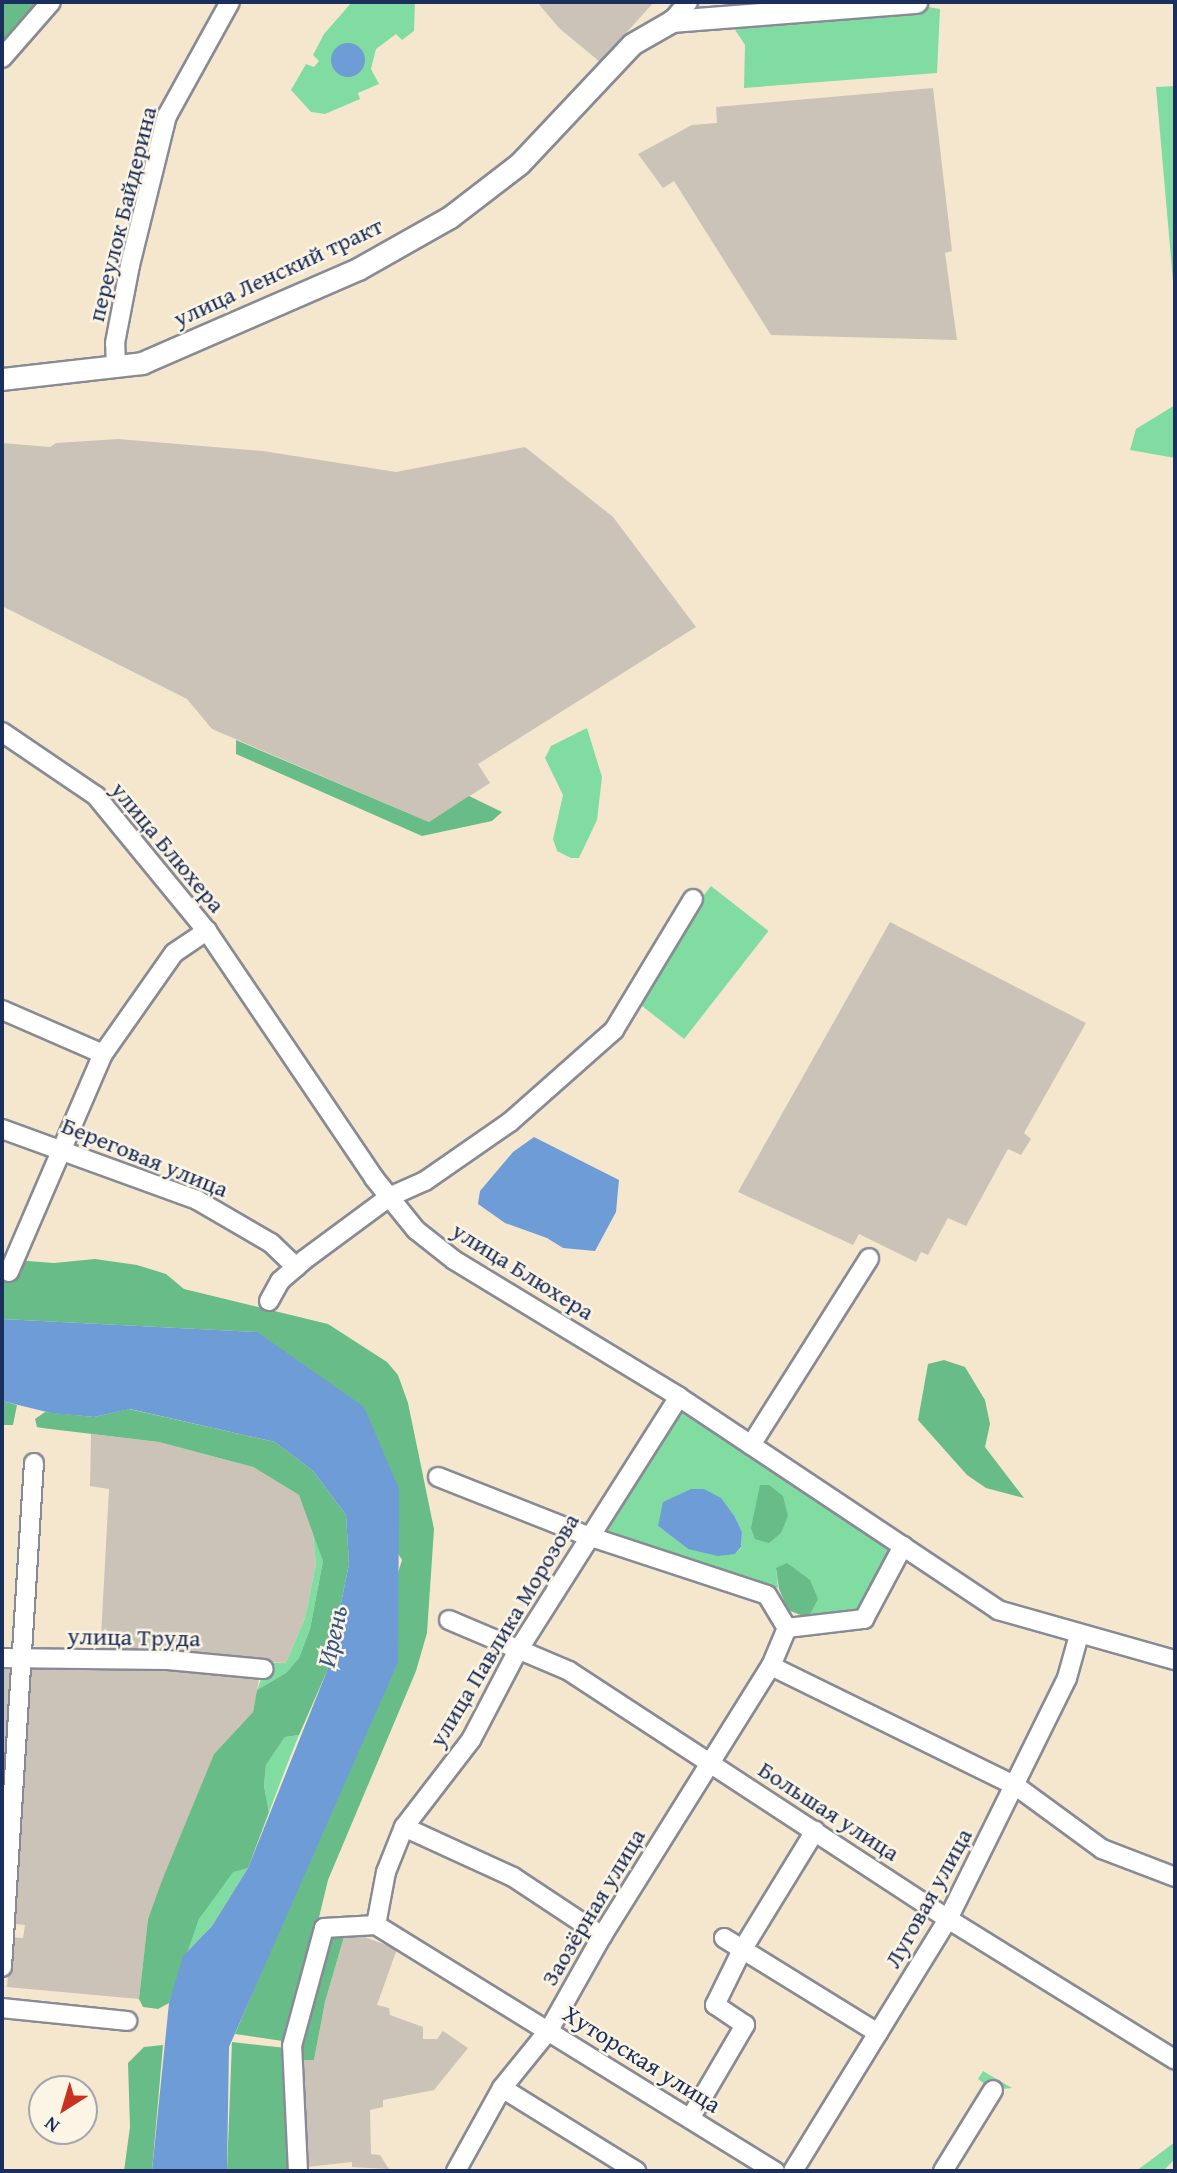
<!DOCTYPE html>
<html>
<head>
<meta charset="utf-8">
<style>
  body { margin:0 }
  #map { position:relative; width:1177px; height:2173px; overflow:hidden; background:#f5e7ce; font-family:"Gentium Book Plus",serif }
  div>[style] { position:absolute }
  .industrial>* { inset:0; background:#cbc3b8 }
  .green>* { inset:0; background:#81dca2; transform-origin:0 0 }
  .forest>* { inset:0; background:#68bc88 }
  .water>* { inset:0; background:#6e9cd6 }
  .round { border-radius:50% }
  .roads { filter:drop-shadow(2px 0 #888b96) drop-shadow(-2px 0 #888b96) drop-shadow(0 2px #888b96) drop-shadow(0 -2px #888b96) }
  .minor>* { height:18px; margin:-9px; padding:0 9px; transform-origin:9px; border-radius:9px; background:#fff }
  .major>* { height:21px; margin:-10.5px; padding:0 10.5px; transform-origin:10.5px; border-radius:10.5px; background:#fff }
  span { translate:-50% -50%; white-space:nowrap; text-align:center; line-height:1.15; -webkit-text-stroke:5px #fcf5e5; paint-order:stroke }
  .street-label { font-size:24px; color:#1b2f5e }
  .water-label { font-size:26px; color:#385588; font-style:italic }
  .frame { position:absolute; inset:0; border:4px solid #1b2f5e; pointer-events:none }
  .north { position:absolute; left:28px; top:2075px; width:70px; height:70px; box-sizing:border-box; background:#fcf5e5; border:2px solid #a2a6af; border-radius:50%; rotate:217deg; font-size:19px; font-weight:700; line-height:28px; text-align:center; color:#1b2f5e }
  .north::after { content:''; display:block; margin:auto; width:24px; height:32px; background:#c8321e; clip-path:polygon(50% 0,100% 100%,50% 72%,0 100%) }
</style>
</head>
<body>
<div id="map">
  <div class="industrial">
    <div style="clip-path:polygon(537px 2px,654px 2px,600px 62px,559px 28px)"></div>
    <div style="clip-path:polygon(933px 88px,952px 251px,945px 253px,957px 340px,771px 335px,674px 181px,663px 188px,638px 154px,692px 125px,717px 123px,716px 107px)"></div>
    <div style="clip-path:polygon(118px 439px,263px 451px,396px 472px,525px 447px,613px 517px,696px 627px,478px 764px,490px 783px,429px 822px,212px 729px,187px 699px,2px 606px,2px 443px,50px 447px,56px 443px)"></div>
    <div style="clip-path:polygon(890px 922px,1086px 1023px,1024px 1133px,1031px 1139px,1021px 1155px,1008px 1149px,966px 1226px,948px 1218px,928px 1255px,921px 1252px,916px 1262px,859px 1234px,853px 1245px,738px 1192px)"></div>
    <div style="clip-path:polygon(91px 1434px,159px 1442px,253px 1467px,299px 1495px,312px 1526px,316px 1564px,305px 1618px,286px 1663px,100px 1655px,109px 1489px,90px 1486px)"></div>
    <div style="clip-path:polygon(23px 1665px,260px 1674px,253px 1712px,214px 1754px,148px 1919px,139px 1999px,7px 1987px,11px 1937px,23px 1938px,25px 1925px,16px 1924px,15px 1898px)"></div>
    <div style="clip-path:polygon(2px 1669px,14px 1670px,2px 1872px)"></div>
    <div style="clip-path:polygon(346px 1930px,397px 1949px,377px 2005px,389px 2008px,390px 2015px,423px 2027px,423px 2039px,437px 2039px,443px 2031px,468px 2048px,434px 2090px,383px 2100px,383px 2107px,370px 2110px,371px 2154px,380px 2155px,389px 2169px,352px 2167px,352px 2162px,307px 2167px,304px 2087px,300px 2080px,302px 2059px,314px 2060px,325px 2002px)"></div>
  </div>
  <div class="green">
    <div style="clip-path:polygon(352px 2px,415px 2px,414px 31px,402px 40px,396px 34px,376px 49px,371px 69px,379px 84px,358px 93px,360px 99px,325px 114px,311px 112px,291px 90px,306px 64px,314px 67px,319px 61px,313px 55px,324px 34px)"></div>
    <div style="clip-path:polygon(928px 7px,940px 9px,937px 73px,744px 88px,745px 45px,732px 25px)"></div>
    <div style="clip-path:polygon(1175px 86px,1175px 280px,1173px 281px,1156px 87px)"></div>
    <div style="clip-path:polygon(1175px 405px,1175px 458px,1130px 450px,1136px 429px)"></div>
    <div style="clip-path:polygon(587px 728px,602px 777px,597px 820px,579px 858px,571px 858px,557px 851px,553px 839px,563px 795px,545px 758px,551px 746px)"></div>
    <div style="left:711px;top:886px;width:73px;height:137px;rotate:38deg"></div>
    <div style="clip-path:polygon(evenodd,677px 1410px,687px 1411px,893px 1550px,864px 1610px,846px 1616px,808px 1618px,776px 1568px,778px 1588px,600px 1531px,677px 1410px,735px 1517px,742px 1532px,741px 1548px,735px 1554px,688px 1549px,658px 1526px,735px 1517px)"></div>
    <div style="clip-path:polygon(312px 1526px,323px 1561px,310px 1629px,299px 1658px,286px 1673px,257px 1690px,267px 1663px,286px 1663px,305px 1618px,316px 1564px)"></div>
    <div style="clip-path:polygon(299px 1735px,290px 1757px,269px 1812px,264px 1786px,266px 1765px,285px 1737px)"></div>
    <div style="clip-path:polygon(248px 1868px,212px 1926px,183px 1956px,199px 1919px,221px 1886px,233px 1871px)"></div>
    <div style="clip-path:polygon(983px 2071px,1012px 2088px,993px 2090px,978px 2079px)"></div>
    <div style="clip-path:polygon(1175px 2142px,1175px 2159px,1163px 2171px,1136px 2171px)"></div>
  </div>
  <div class="forest">
    <div style="clip-path:polygon(2px 2px,38px 2px,2px 46px)"></div>
    <div style="clip-path:polygon(236px 740px,429px 822px,469px 796px,502px 812px,492px 821px,422px 836px,236px 754px)"></div>
    <div style="clip-path:polygon(2px 1259px,54px 1263px,95px 1259px,137px 1265px,166px 1274px,184px 1289px,328px 1324px,387px 1362px,398px 1375px,408px 1403px,434px 1529px,427px 1633px,416px 1671px,328px 1880px,289px 2042px,235px 2034px,312px 1852px,402px 1560px,257px 1332px,2px 1319px)"></div>
    <div style="clip-path:polygon(944px 1360px,965px 1367px,985px 1400px,990px 1424px,985px 1447px,1024px 1498px,986px 1488px,967px 1475px,918px 1420px,928px 1364px)"></div>
    <div style="clip-path:polygon(2px 1401px,17px 1405px,13px 1425px,2px 1425px)"></div>
    <div style="clip-path:polygon(129px 1409px,275px 1442px,313px 1471px,346px 1515px,349px 1564px,327px 1671px,299px 1735px,285px 1737px,266px 1765px,264px 1786px,269px 1812px,248px 1868px,233px 1872px,199px 1919px,169px 2003px,158px 2009px,143px 2007px,139px 1999px,148px 1919px,163px 1878px,214px 1754px,253px 1712px,257px 1690px,286px 1673px,299px 1658px,310px 1629px,323px 1561px,299px 1495px,253px 1467px,159px 1442px,42px 1428px,37px 1427px,35px 1419px,45px 1412px,94px 1417px)"></div>
    <div style="clip-path:polygon(760px 1485px,769px 1485px,783px 1496px,788px 1516px,781px 1533px,769px 1543px,755px 1539px,751px 1528px)"></div>
    <div style="clip-path:polygon(787px 1563px,810px 1580px,818px 1599px,808px 1618px,788px 1610px,779px 1589px,776px 1568px)"></div>
    <div style="clip-path:polygon(346px 1930px,325px 2002px,314px 2060px,302px 2060px,305px 2170px,294px 2045px,324px 1936px)"></div>
    <div style="clip-path:polygon(232px 2042px,286px 2048px,293px 2171px,227px 2171px)"></div>
    <div style="clip-path:polygon(163px 2045px,152px 2171px,124px 2171px,130px 2127px,128px 2063px,144px 2047px)"></div>
  </div>
  <div class="water">
    <div class="round" style="left:331px;top:43px;width:34px;height:34px"></div>
    <div style="clip-path:polygon(534px 1137px,619px 1180px,616px 1212px,595px 1251px,563px 1248px,547px 1238px,505px 1223px,478px 1204px,480px 1191px,513px 1152px)"></div>
    <div style="clip-path:polygon(2px 1319px,257px 1332px,364px 1407px,399px 1489px,398px 1662px,229px 2047px,227px 2171px,152px 2171px,169px 2003px,183px 1956px,212px 1926px,248px 1868px,327px 1671px,349px 1564px,346px 1515px,313px 1471px,275px 1442px,130px 1409px,94px 1417px,51px 1413px,2px 1401px)"></div>
    <div style="clip-path:polygon(691px 1489px,704px 1489px,721px 1498px,735px 1517px,742px 1532px,741px 1547px,735px 1554px,718px 1556px,688px 1549px,658px 1526px,663px 1502px)"></div>
  </div>
  <div class="roads">
    <div class="minor">
      <div style="left:672px;top:21px;width:25px;rotate:-50deg"></div>
      <div style="left:2px;top:58px;width:74px;rotate:-48.8deg"></div>
      <div style="left:116px;top:367px;width:24px;rotate:-92deg"></div>
      <div style="left:115px;top:343px;width:79px;rotate:-79.1deg"></div>
      <div style="left:130px;top:265px;width:154px;rotate:-76.1deg"></div>
      <div style="left:167px;top:116px;width:130px;rotate:-61.1deg"></div>
      <div style="left:2px;top:732px;width:114px;rotate:34.2deg"></div>
      <div style="left:96px;top:796px;width:175px;rotate:50.6deg"></div>
      <div style="left:207px;top:931px;width:298px;rotate:55.9deg"></div>
      <div style="left:374px;top:1178px;width:67px;rotate:51.1deg"></div>
      <div style="left:416px;top:1230px;width:48px;rotate:38.3deg"></div>
      <div style="left:454px;top:1260px;width:263px;rotate:31.3deg"></div>
      <div style="left:679px;top:1397px;width:384px;rotate:33.7deg"></div>
      <div style="left:998px;top:1610px;width:184px;rotate:15.8deg"></div>
      <div style="left:2px;top:1010px;width:110px;rotate:23.5deg"></div>
      <div style="left:2px;top:1129px;width:208px;rotate:20deg"></div>
      <div style="left:197px;top:1200px;width:86px;rotate:30.2deg"></div>
      <div style="left:271px;top:1243px;width:35px;rotate:44deg"></div>
      <div style="left:9px;top:1272px;width:237px;rotate:-66.7deg"></div>
      <div style="left:103px;top:1054px;width:123px;rotate:-54.9deg"></div>
      <div style="left:174px;top:953px;width:40px;rotate:-34deg"></div>
      <div style="left:269px;top:1301px;width:23px;rotate:-61deg"></div>
      <div style="left:280px;top:1281px;width:32px;rotate:-41deg"></div>
      <div style="left:304px;top:1260px;width:106px;rotate:-36.5deg"></div>
      <div style="left:389px;top:1197px;width:39px;rotate:-24deg"></div>
      <div style="left:425px;top:1181px;width:103px;rotate:-34.8deg"></div>
      <div style="left:510px;top:1122px;width:139px;rotate:-41.5deg"></div>
      <div style="left:614px;top:1030px;width:153px;rotate:-58.9deg"></div>
      <div style="left:751px;top:1445px;width:221px;rotate:-57.7deg"></div>
      <div style="left:438px;top:1477px;width:161px;rotate:21.5deg"></div>
      <div style="left:588px;top:1536px;width:188px;rotate:18.2deg"></div>
      <div style="left:767px;top:1595px;width:39px;rotate:59deg"></div>
      <div style="left:449px;top:1620px;width:130px;rotate:23deg"></div>
      <div style="left:569px;top:1671px;width:453px;rotate:33.2deg"></div>
      <div style="left:948px;top:1919px;width:267px;rotate:31.8deg"></div>
      <div style="left:2px;top:1658px;width:166px;rotate:0.7deg"></div>
      <div style="left:168px;top:1660px;width:96px;rotate:5.4deg"></div>
      <div style="left:771px;top:1666px;width:273px;rotate:26.1deg"></div>
      <div style="left:1016px;top:1786px;width:107px;rotate:36.2deg"></div>
      <div style="left:1102px;top:1849px;width:78px;rotate:21deg"></div>
      <div style="left:404px;top:1827px;width:120px;rotate:24.6deg"></div>
      <div style="left:513px;top:1877px;width:107px;rotate:33.5deg"></div>
      <div style="left:376px;top:1925px;width:469px;rotate:31.7deg"></div>
      <div style="left:724px;top:1938px;width:181px;rotate:31.7deg"></div>
      <div style="left:2px;top:1967px;width:505px;rotate:-86.37deg"></div>
      <div style="left:2px;top:2008px;width:126px;rotate:5.9deg"></div>
      <div style="left:502px;top:2088px;width:158px;rotate:31.8deg"></div>
      <div style="left:691px;top:2117px;width:107px;rotate:-59.6deg"></div>
      <div style="left:745px;top:2025px;width:36px;rotate:-146deg"></div>
      <div style="left:715px;top:2005px;width:61px;rotate:-63.9deg"></div>
      <div style="left:742px;top:1950px;width:140px;rotate:-58.5deg"></div>
      <div style="left:298px;top:2171px;width:125px;rotate:-92.7deg"></div>
      <div style="left:292px;top:2046px;width:122px;rotate:-74.8deg"></div>
      <div style="left:324px;top:1928px;width:52px;rotate:-3.3deg"></div>
      <div style="left:376px;top:1925px;width:54px;rotate:-79.3deg"></div>
      <div style="left:386px;top:1872px;width:48px;rotate:-68.2deg"></div>
      <div style="left:404px;top:1827px;width:110px;rotate:-52.4deg"></div>
      <div style="left:471px;top:1740px;width:99px;rotate:-62.4deg"></div>
      <div style="left:517px;top:1652px;width:302px;rotate:-57.6deg"></div>
      <div style="left:456px;top:2171px;width:95px;rotate:-61deg"></div>
      <div style="left:502px;top:2088px;width:75px;rotate:-51deg"></div>
      <div style="left:549px;top:2030px;width:108px;rotate:-60.6deg"></div>
      <div style="left:602px;top:1936px;width:319px;rotate:-58deg"></div>
      <div style="left:771px;top:1666px;width:41px;rotate:-67.2deg"></div>
      <div style="left:787px;top:1628px;width:78px;rotate:-6.7deg"></div>
      <div style="left:864px;top:1619px;width:83px;rotate:-61.9deg"></div>
      <div style="left:793px;top:2171px;width:296px;rotate:-58.4deg"></div>
      <div style="left:948px;top:1919px;width:269px;rotate:-63.7deg"></div>
      <div style="left:1067px;top:1678px;width:45px;rotate:-74.4deg"></div>
      <div style="left:943px;top:2171px;width:95px;rotate:-58.3deg"></div>
    </div>
    <div class="major">
      <div style="left:2px;top:379px;width:141px;rotate:-6.5deg"></div>
      <div style="left:142px;top:363px;width:236px;rotate:-23.5deg"></div>
      <div style="left:358px;top:269px;width:106px;rotate:-29.5deg"></div>
      <div style="left:450px;top:217px;width:88px;rotate:-37.6deg"></div>
      <div style="left:520px;top:163px;width:163px;rotate:-46.7deg"></div>
      <div style="left:632px;top:44px;width:46px;rotate:-29.9deg"></div>
      <div style="left:672px;top:21px;width:245px;rotate:-4.5deg"></div>
    </div>
  </div>
  <div class="street-label">
    <span style="left:122px;top:214px;rotate:-76deg">переулок Байдерина</span>
    <span style="left:278px;top:272px;rotate:-25deg">улица Ленский тракт</span>
    <span style="left:168px;top:847px;rotate:50deg">улица Блюхера</span>
    <span style="left:145px;top:1157px;rotate:22deg">Береговая улица</span>
    <span style="left:523px;top:1271px;rotate:32deg">улица Блюхера</span>
    <span style="left:504px;top:1630px;rotate:-59deg">улица Павлика Морозова</span>
    <span style="left:134px;top:1637px;rotate:1deg">улица Труда</span>
    <span style="left:829px;top:1811px;rotate:33deg">Большая улица</span>
    <span style="left:928px;top:1898px;rotate:-61deg">Луговая улица</span>
    <span style="left:593px;top:1907px;rotate:-59deg">Заозёрная улица</span>
    <span style="left:642px;top:2059px;rotate:32deg">Хуторская улица</span>
  </div>
  <div class="water-label">
    <span style="left:332px;top:1636px;rotate:-78deg">Ирень</span>
  </div>
  <div class="frame"></div>
  <div class="north">N</div>
</div>
</body>
</html>
